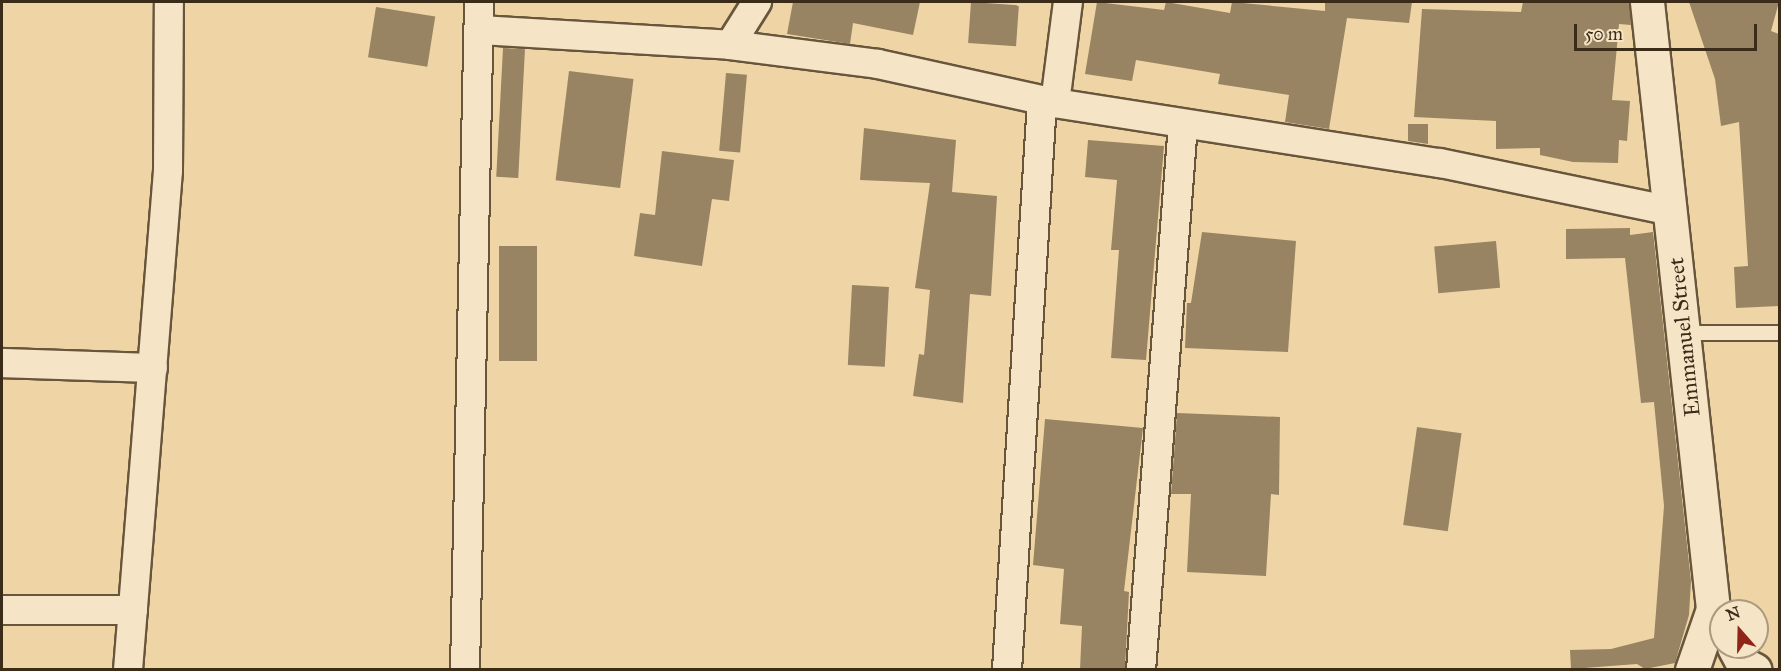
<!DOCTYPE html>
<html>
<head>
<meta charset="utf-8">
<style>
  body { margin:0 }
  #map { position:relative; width:1781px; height:671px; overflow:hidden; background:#efd5a6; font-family:"IM FELL Great Primer",serif }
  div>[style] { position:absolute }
  .building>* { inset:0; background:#988462; transform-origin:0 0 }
  .roads { filter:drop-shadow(2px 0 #67563c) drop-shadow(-2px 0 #67563c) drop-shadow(0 2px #67563c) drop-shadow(0 -2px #67563c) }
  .service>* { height:14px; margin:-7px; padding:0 7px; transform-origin:7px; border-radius:7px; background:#f5e4c5 }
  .minor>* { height:28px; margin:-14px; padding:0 14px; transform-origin:14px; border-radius:14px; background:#f5e4c5 }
  .secondary>* { height:33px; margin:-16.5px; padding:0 16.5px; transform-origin:16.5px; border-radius:16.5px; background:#f5e4c5 }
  span { translate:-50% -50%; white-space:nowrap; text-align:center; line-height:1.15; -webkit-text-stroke:6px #f5e4c5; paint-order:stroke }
  .street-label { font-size:22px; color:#3a2c19 }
  .frame { position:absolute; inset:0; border:3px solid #3a2c19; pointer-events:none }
  .north { position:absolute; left:1709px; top:599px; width:60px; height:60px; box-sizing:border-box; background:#f5e4c5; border:2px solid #aa9a80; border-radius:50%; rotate:340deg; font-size:16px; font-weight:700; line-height:24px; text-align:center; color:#3a2c19 }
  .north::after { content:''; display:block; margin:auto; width:21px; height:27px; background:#8f2418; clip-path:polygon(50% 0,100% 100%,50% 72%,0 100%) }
  .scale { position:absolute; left:1574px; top:24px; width:183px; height:27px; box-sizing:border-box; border:3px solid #3a2c19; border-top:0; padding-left:8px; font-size:18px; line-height:21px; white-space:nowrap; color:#3a2c19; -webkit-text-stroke:4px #f5e4c5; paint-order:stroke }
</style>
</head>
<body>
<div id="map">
  <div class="building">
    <div style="clip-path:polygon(793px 2px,920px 2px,913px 35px,853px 23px,850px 44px,787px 34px)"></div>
    <div style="left:971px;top:2px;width:48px;height:41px;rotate:4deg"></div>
    <div style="clip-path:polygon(1097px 2px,1164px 10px,1166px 2px,1230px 13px,1232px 2px,1325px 11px,1325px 2px,1412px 2px,1409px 23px,1347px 18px,1329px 129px,1285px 122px,1289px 95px,1218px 84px,1220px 74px,1136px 60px,1132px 81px,1085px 74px)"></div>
    <div style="clip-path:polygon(1523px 2px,1629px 2px,1631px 25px,1619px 24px,1612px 100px,1630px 101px,1627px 141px,1619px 140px,1618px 163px,1573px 162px,1540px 155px,1540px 148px,1496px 149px,1496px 121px,1414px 117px,1422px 9px,1521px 12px)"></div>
    <div style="clip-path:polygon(1689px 2px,1779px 2px,1771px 31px,1779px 34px,1779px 306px,1736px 308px,1734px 267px,1748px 266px,1739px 122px,1721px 126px,1715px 79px)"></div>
    <div style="left:376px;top:7px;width:60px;height:51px;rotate:9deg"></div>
    <div style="left:503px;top:48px;width:22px;height:129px;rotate:3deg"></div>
    <div style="left:569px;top:71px;width:65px;height:110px;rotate:7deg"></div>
    <div style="left:726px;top:73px;width:21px;height:78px;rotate:5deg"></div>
    <div style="clip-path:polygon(1408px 124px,1428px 124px,1428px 144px,1408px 141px)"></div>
    <div style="clip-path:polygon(864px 128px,956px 140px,952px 192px,997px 196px,991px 296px,970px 294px,963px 403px,913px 396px,919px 354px,924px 355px,930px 290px,915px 288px,930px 183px,860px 180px)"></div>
    <div style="clip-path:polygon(1088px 140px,1164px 146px,1146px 360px,1111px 358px,1119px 250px,1111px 250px,1117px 180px,1085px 177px)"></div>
    <div style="clip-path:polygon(662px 151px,734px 160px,729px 201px,712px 199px,702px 266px,634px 256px,640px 213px,655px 215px)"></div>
    <div style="clip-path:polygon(1630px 228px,1630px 235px,1653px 232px,1691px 581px,1689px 615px,1675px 663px,1645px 669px,1637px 664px,1571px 669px,1570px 650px,1611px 649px,1654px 638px,1664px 506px,1654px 402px,1641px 403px,1625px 258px,1566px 259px,1566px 229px)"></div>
    <div style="clip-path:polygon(1202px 232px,1296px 241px,1288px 352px,1185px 348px,1187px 303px,1191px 303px)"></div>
    <div style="left:1496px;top:241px;width:47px;height:62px;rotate:85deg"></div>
    <div style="left:499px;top:246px;width:38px;height:115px"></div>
    <div style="left:852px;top:285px;width:37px;height:80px;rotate:3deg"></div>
    <div style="clip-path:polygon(1177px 413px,1280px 417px,1279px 495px,1271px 494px,1266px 576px,1187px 572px,1191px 494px,1171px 494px)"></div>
    <div style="clip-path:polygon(1045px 419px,1143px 428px,1124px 591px,1129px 592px,1125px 669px,1080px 669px,1082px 626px,1060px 624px,1064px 569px,1033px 565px)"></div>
    <div style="left:1417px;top:427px;width:45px;height:99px;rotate:8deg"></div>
  </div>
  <div class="roads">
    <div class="service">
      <div style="left:1684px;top:333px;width:96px"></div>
    </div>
    <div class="minor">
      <div style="left:480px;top:30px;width:250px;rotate:3.4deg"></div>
      <div style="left:730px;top:45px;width:149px;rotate:7.3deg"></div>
      <div style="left:878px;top:64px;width:181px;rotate:12.4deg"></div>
      <div style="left:1055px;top:103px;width:390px;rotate:8.9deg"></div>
      <div style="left:1440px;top:163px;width:236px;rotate:11.7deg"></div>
      <div style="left:730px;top:45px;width:51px;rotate:-57.9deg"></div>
      <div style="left:1055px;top:103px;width:102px;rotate:-82.7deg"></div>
      <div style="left:2px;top:363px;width:151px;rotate:1.9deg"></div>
      <div style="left:2px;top:610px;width:131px"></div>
      <div style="left:128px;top:670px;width:501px;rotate:-85.42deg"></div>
      <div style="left:168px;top:171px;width:169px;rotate:-89.7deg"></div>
      <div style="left:465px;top:670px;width:668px;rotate:-88.8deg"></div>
      <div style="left:1007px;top:670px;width:570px;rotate:-86.48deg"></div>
      <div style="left:1141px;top:670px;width:548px;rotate:-85.6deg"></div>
    </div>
    <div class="secondary">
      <div style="left:1647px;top:2px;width:611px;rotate:83.79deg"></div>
      <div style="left:1713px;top:609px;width:65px;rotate:109deg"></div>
      <div style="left:1734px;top:647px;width:19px;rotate:62deg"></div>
      <div style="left:1743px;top:664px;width:13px;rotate:27deg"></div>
    </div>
  </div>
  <div class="street-label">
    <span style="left:1684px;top:337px;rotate:-96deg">Emmanuel Street</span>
  </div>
  <div class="frame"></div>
  <div class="north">N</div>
  <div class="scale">50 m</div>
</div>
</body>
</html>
